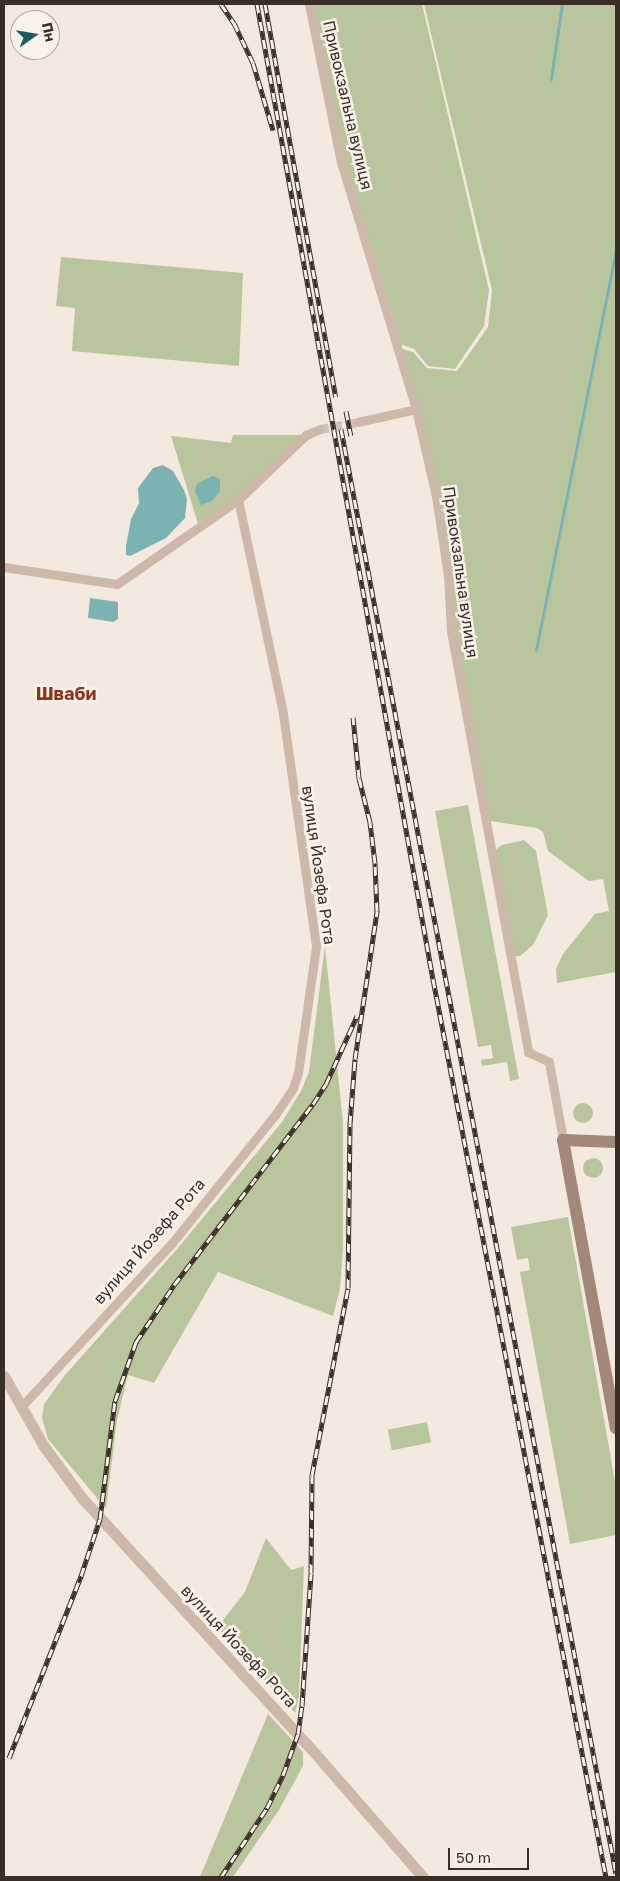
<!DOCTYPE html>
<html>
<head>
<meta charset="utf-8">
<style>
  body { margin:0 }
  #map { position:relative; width:620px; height:1881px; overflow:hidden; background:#f4e9de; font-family:"Golos Text",sans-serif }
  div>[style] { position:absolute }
  .green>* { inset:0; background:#b9c59d; transform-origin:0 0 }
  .round { border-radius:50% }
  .water>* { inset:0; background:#7bb3b3 }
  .stream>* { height:3px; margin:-1.5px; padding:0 1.5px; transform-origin:1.5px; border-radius:1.5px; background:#7bb3b3 }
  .minor-tunnel>* { height:9px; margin-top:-4.5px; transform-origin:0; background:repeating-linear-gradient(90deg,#cfc4ba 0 9px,transparent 0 13.5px) }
  .minor>* { height:9px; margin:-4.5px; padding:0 4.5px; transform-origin:4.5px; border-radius:4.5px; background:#ceb8a9 }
  .tertiary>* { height:11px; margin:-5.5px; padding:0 5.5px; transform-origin:5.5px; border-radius:5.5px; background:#ceb8a9 }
  .secondary>* { height:12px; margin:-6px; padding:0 6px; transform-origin:6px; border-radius:6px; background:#a2877a }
  .rail>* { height:5px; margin-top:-2.5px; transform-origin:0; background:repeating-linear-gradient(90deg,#fbf3eb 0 9px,#3a2e29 0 18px); box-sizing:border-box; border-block:1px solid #3a2e29 }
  span { translate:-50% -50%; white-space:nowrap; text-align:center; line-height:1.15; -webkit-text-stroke:5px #fbf3eb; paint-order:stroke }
  .street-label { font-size:16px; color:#3a2e29 }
  .neighbourhood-label { font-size:18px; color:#8f331d; font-weight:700 }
  .frame { position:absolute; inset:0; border:5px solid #3a2e29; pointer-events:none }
  .north { position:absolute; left:10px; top:10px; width:50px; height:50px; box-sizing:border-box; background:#fbf3eb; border:1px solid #aea49d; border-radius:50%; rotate:77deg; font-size:14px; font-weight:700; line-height:20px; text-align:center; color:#3a2e29 }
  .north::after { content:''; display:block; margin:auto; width:18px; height:22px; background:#1c5d5f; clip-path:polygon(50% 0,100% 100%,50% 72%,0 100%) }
  .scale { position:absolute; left:448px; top:1848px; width:81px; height:22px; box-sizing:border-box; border:2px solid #3a2e29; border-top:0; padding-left:6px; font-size:15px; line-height:18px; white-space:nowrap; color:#3a2e29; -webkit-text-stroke:4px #fbf3eb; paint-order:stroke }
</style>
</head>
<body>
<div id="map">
  <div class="green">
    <div style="clip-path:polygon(313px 4px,422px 4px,489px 290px,484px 326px,455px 369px,428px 366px,414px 349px,401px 344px,345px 161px)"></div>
    <div style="clip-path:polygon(424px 4px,616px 4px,616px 972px,557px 983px,556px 969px,563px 954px,595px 914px,609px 911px,603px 879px,589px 881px,548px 851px,543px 832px,537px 828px,490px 821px,455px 631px,420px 408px,402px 349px,413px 352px,427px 368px,457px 371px,488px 327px,492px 290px)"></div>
    <div style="clip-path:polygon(61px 257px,243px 273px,239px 366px,72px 351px,75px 308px,56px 306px)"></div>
    <div style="clip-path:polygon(233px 435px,306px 435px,274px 468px,199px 527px,171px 436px,231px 443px)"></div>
    <div style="clip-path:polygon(468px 805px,519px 1079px,510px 1081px,507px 1062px,482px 1066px,481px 1060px,493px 1058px,491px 1045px,478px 1047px,435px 811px)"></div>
    <div style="clip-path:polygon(524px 840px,536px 851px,548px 915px,533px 945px,520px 956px,510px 957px,493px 852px,502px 845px)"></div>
    <div style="clip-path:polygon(325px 946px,343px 1123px,343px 1248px,340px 1289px,333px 1316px,218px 1272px,154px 1383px,128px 1375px,117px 1420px,106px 1509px,48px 1439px,42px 1418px,44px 1404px,65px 1375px,178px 1248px,282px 1122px,301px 1091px,309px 1072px)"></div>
    <div class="round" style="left:573px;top:1103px;width:20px;height:20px"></div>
    <div class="round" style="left:583px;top:1158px;width:20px;height:20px"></div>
    <div style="clip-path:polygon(568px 1217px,616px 1487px,616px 1535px,570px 1544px,520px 1272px,530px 1270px,528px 1258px,517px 1260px,511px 1227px)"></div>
    <div style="left:427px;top:1422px;width:21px;height:40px;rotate:79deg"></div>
    <div style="clip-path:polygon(266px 1538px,291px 1570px,304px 1566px,299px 1696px,295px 1713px,217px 1628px,245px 1592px)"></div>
    <div style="clip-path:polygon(268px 1714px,303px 1752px,303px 1766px,279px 1810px,233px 1877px,200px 1877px)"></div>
  </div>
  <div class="water">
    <div style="clip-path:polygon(163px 465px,173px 471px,184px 490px,187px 499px,185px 518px,166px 538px,130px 556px,126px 555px,126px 546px,131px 519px,139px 503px,138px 488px,153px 468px)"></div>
    <div style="clip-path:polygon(213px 476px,220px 479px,220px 491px,212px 501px,201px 505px,195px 491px,197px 484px)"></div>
    <div style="clip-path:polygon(90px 598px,118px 602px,118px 619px,113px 622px,88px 618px)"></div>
  </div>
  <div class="stream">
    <div style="left:551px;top:79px;width:76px;rotate:-81.7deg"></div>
    <div style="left:536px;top:650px;width:410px;rotate:-78.7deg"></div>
  </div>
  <div class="minor-tunnel">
    <div style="left:320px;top:429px;width:39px;rotate:-10deg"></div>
  </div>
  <div class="minor">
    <div style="left:309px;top:4px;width:161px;rotate:78.6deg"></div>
    <div style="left:341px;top:162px;width:258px;rotate:73.1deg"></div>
    <div style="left:416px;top:409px;width:89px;rotate:77.1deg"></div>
    <div style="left:436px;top:496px;width:80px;rotate:81.4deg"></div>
    <div style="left:448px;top:575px;width:56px;rotate:86.9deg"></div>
    <div style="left:451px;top:631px;width:428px;rotate:79.6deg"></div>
    <div style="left:528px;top:1052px;width:23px;rotate:25deg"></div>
    <div style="left:549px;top:1062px;width:79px;rotate:79.8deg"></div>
    <div style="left:358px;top:422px;width:59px;rotate:-12.6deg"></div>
    <div style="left:4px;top:567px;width:114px;rotate:8.6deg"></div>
    <div style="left:117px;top:584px;width:147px;rotate:-34.8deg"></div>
    <div style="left:238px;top:500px;width:94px;rotate:-43.7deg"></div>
    <div style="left:306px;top:435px;width:15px;rotate:-23deg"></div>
    <div style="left:22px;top:1406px;width:222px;rotate:-47.4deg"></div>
    <div style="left:172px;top:1243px;width:164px;rotate:-51.2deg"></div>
    <div style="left:275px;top:1115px;width:32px;rotate:-56deg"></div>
    <div style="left:293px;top:1088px;width:16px;rotate:-72deg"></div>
    <div style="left:298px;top:1073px;width:128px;rotate:-81.9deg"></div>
    <div style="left:316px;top:946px;width:235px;rotate:-98.1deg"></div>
    <div style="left:283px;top:713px;width:218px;rotate:-101.9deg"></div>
  </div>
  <div class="tertiary">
    <div style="left:4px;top:1376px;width:79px;rotate:60.5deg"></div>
    <div style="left:43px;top:1445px;width:66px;rotate:53.7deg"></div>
    <div style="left:82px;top:1498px;width:332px;rotate:47.6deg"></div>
    <div style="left:306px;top:1743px;width:178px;rotate:48.9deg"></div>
  </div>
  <div class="secondary">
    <div style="left:616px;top:1142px;width:53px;rotate:-177.8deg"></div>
    <div style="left:563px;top:1140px;width:293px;rotate:79.6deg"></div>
  </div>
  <div class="rail">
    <div style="left:221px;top:4px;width:23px;rotate:56deg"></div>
    <div style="left:234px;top:23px;width:44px;rotate:64.6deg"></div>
    <div style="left:253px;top:63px;width:70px;rotate:73.4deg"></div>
    <div style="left:257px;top:4px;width:991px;rotate:79.77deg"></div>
    <div style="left:433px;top:979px;width:915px;rotate:79.1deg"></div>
    <div style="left:265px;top:4px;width:399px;rotate:79.8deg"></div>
    <div style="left:346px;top:411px;width:25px;rotate:79deg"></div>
    <div style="left:341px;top:429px;width:1470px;rotate:79.22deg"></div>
    <div style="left:9px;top:1758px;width:196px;rotate:-68.4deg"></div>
    <div style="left:81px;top:1576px;width:60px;rotate:-71.6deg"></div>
    <div style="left:100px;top:1519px;width:119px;rotate:-82.8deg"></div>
    <div style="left:115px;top:1401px;width:63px;rotate:-70.4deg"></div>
    <div style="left:136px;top:1342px;width:69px;rotate:-56.3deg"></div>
    <div style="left:174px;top:1285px;width:228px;rotate:-52.5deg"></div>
    <div style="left:313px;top:1104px;width:24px;rotate:-57deg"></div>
    <div style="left:326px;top:1084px;width:75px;rotate:-65.5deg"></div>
    <div style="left:221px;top:1877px;width:83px;rotate:-56.3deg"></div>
    <div style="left:267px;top:1808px;width:37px;rotate:-64deg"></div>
    <div style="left:283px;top:1775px;width:44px;rotate:-69.9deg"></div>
    <div style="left:298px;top:1734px;width:28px;rotate:-82deg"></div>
    <div style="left:302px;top:1706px;width:133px;rotate:-86.1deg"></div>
    <div style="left:311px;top:1573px;width:98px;rotate:-89.4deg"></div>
    <div style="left:312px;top:1475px;width:190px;rotate:-79.1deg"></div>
    <div style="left:348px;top:1288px;width:164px;rotate:-89.3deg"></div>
    <div style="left:350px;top:1124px;width:65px;rotate:-85.6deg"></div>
    <div style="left:355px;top:1059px;width:150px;rotate:-81.5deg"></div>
    <div style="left:377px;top:911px;width:48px;rotate:-92.4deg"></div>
    <div style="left:375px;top:863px;width:41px;rotate:-97deg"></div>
    <div style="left:370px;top:822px;width:45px;rotate:-104deg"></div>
    <div style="left:359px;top:778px;width:61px;rotate:-95.6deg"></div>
  </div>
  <div class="street-label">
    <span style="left:348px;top:105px;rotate:77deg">Привокзальна вулиця</span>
    <span style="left:461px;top:572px;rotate:82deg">Привокзальна вулиця</span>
    <span style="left:319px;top:865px;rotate:82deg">вулиця Йозефа Рота</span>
    <span style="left:149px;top:1241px;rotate:-49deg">вулиця Йозефа Рота</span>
    <span style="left:239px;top:1646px;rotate:47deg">вулиця Йозефа Рота</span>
  </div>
  <div class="neighbourhood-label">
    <span style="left:66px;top:693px">Шваби</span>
  </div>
  <div class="frame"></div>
  <div class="north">Пн</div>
  <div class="scale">50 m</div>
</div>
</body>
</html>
